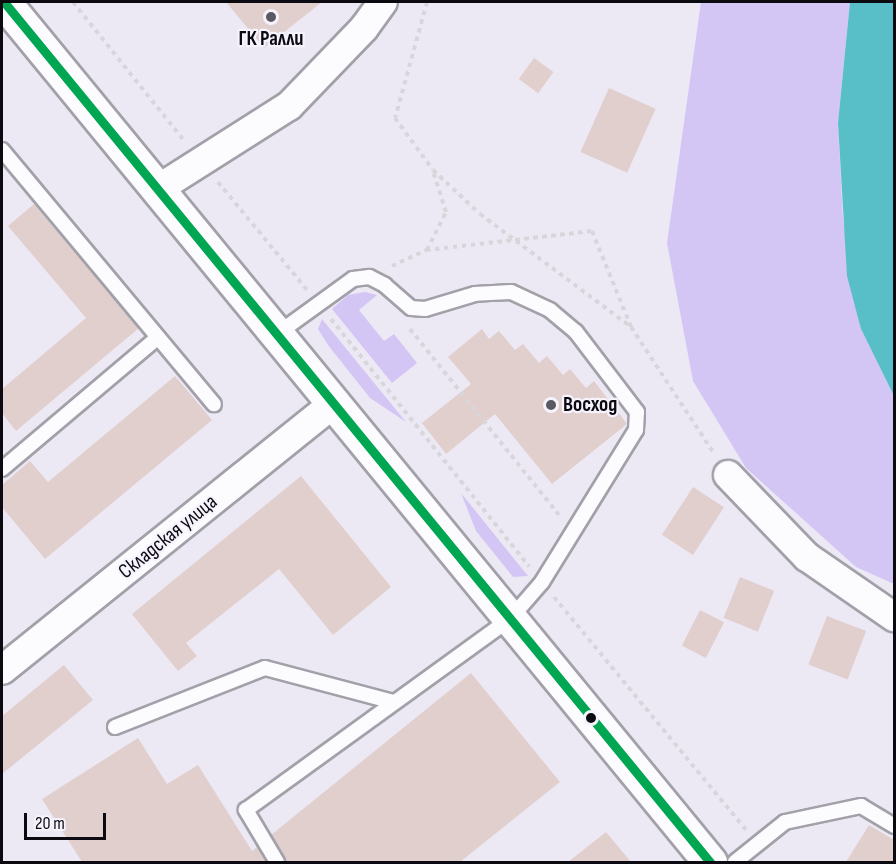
<!DOCTYPE html>
<html>
<head>
<meta charset="utf-8">
<style>
  body { margin:0 }
  #map { position:relative; width:896px; height:864px; overflow:hidden; background:#ece9f5; font-family:"Sofia Sans Condensed",sans-serif }
  div>[style] { position:absolute }
  .green>* { inset:0; background:#d4c6f4 }
  .water>* { inset:0; background:#58bec8 }
  .building>* { inset:0; background:#e1cfcd; transform-origin:0 0 }
  .path>* { height:4px; margin-top:-2px; transform-origin:0; background:repeating-linear-gradient(90deg,#d8d6db 0 4.5px,transparent 0 9px) }
  .roads { filter:drop-shadow(2px 0 #a2a0a9) drop-shadow(-2px 0 #a2a0a9) drop-shadow(0 2px #a2a0a9) drop-shadow(0 -2px #a2a0a9) }
  .lane>* { height:14px; margin:-7px; padding:0 7px; transform-origin:7px; border-radius:7px; background:#fcfcfe }
  .street>* { height:28px; margin:-14px; padding:0 14px; transform-origin:14px; border-radius:14px; background:#fcfcfe }
  .secondary>* { height:33px; margin:-16.5px; padding:0 16.5px; transform-origin:16.5px; border-radius:16.5px; background:#fcfcfe }
  .bus-1>* { height:9px; margin:-4.5px; padding:0 4.5px; transform-origin:4.5px; border-radius:4.5px; background:#00a651 }
  .dots>* { width:16px; height:16px; translate:-50% -50%; box-sizing:border-box; border:3px solid #f6f3fd; border-radius:50% }
  span { translate:-50% -50%; white-space:nowrap; text-align:center; line-height:1.15; -webkit-text-stroke:4.5px #f6f3fd; paint-order:stroke }
  .poi-label { font-size:21px; color:#0c0a11; font-weight:700 }
  .left { translate:0 -50%; text-align:left }
  .street-label { font-size:21px; color:#0c0a11 }
  .frame { position:absolute; inset:0; border:3px solid #0c0a11; pointer-events:none }
  .scale { position:absolute; left:24px; top:813px; width:82px; height:27px; box-sizing:border-box; border:3px solid #0c0a11; border-top:0; padding-left:8px; font-size:18px; line-height:21px; white-space:nowrap; color:#0c0a11; -webkit-text-stroke:4px #f6f3fd; paint-order:stroke }
</style>
</head>
<body>
<div id="map">
  <div class="green">
    <div style="clip-path:polygon(701px 2px,850px 2px,838px 123px,843px 219px,861px 329px,894px 396px,894px 584px,856px 567px,746px 468px,693px 381px,667px 243px)"></div>
    <div style="clip-path:polygon(365px 292px,377px 295px,359px 310px,384px 341px,394px 334px,417px 363px,392px 383px,332px 309px,348px 295px)"></div>
    <div style="clip-path:polygon(322px 319px,406px 422px,370px 398px,328px 345px,318px 329px)"></div>
    <div style="clip-path:polygon(461px 493px,528px 576px,513px 577px,476px 531px)"></div>
  </div>
  <div class="water">
    <div style="clip-path:polygon(850px 2px,894px 2px,894px 396px,861px 329px,847px 276px,838px 123px)"></div>
  </div>
  <div class="building">
    <div style="clip-path:polygon(226px 2px,322px 2px,264px 48px)"></div>
    <div style="left:534px;top:58px;width:24px;height:26px;rotate:36deg"></div>
    <div style="left:609px;top:88px;width:51px;height:70px;rotate:24deg"></div>
    <div style="clip-path:polygon(34px 204px,139px 328px,16px 431px,2px 413px,2px 389px,86px 318px,8px 226px)"></div>
    <div style="clip-path:polygon(482px 329px,489px 339px,499px 331px,515px 350px,523px 344px,539px 363px,547px 356px,563px 375px,570px 369px,586px 388px,594px 381px,627px 424px,552px 484px,495px 414px,446px 454px,422px 423px,471px 384px,448px 357px)"></div>
    <div style="clip-path:polygon(175px 376px,212px 420px,45px 559px,2px 507px,2px 485px,30px 461px,48px 482px)"></div>
    <div style="clip-path:polygon(301px 476px,391px 587px,333px 635px,279px 569px,186px 643px,197px 656px,178px 671px,132px 614px)"></div>
    <div style="left:693px;top:487px;width:37px;height:57px;rotate:33deg"></div>
    <div style="left:740px;top:577px;width:37px;height:44px;rotate:22deg"></div>
    <div style="left:700px;top:610px;width:27px;height:40px;rotate:27deg"></div>
    <div style="left:827px;top:616px;width:42px;height:52px;rotate:21deg"></div>
    <div style="clip-path:polygon(64px 665px,93px 700px,2px 774px,2px 716px)"></div>
    <div style="clip-path:polygon(471px 673px,560px 782px,460px 862px,286px 862px,271px 835px)"></div>
    <div style="clip-path:polygon(138px 738px,167px 784px,198px 765px,252px 851px,257px 847px,267px 862px,82px 862px,42px 799px)"></div>
    <div style="clip-path:polygon(869px 825px,894px 840px,894px 862px,846px 862px)"></div>
    <div style="clip-path:polygon(606px 832px,631px 862px,568px 862px)"></div>
  </div>
  <div class="path">
    <div style="left:73px;top:2px;width:179px;rotate:51.3deg"></div>
    <div style="left:427px;top:2px;width:120px;rotate:105.4deg"></div>
    <div style="left:395px;top:118px;width:64px;rotate:53.8deg"></div>
    <div style="left:433px;top:170px;width:64px;rotate:43.1deg"></div>
    <div style="left:480px;top:214px;width:189px;rotate:36.8deg"></div>
    <div style="left:631px;top:327px;width:149px;rotate:56.7deg"></div>
    <div style="left:218px;top:182px;width:140px;rotate:50.5deg"></div>
    <div style="left:427px;top:250px;width:42px;rotate:-63.4deg"></div>
    <div style="left:446px;top:212px;width:43px;rotate:-107.6deg"></div>
    <div style="left:392px;top:266px;width:38px;rotate:-25deg"></div>
    <div style="left:426px;top:250px;width:167px;rotate:-6.5deg"></div>
    <div style="left:592px;top:231px;width:104px;rotate:67.9deg"></div>
    <div style="left:331px;top:319px;width:317px;rotate:51.3deg"></div>
    <div style="left:410px;top:329px;width:238px;rotate:51.3deg"></div>
    <div style="left:554px;top:597px;width:302px;rotate:50.5deg"></div>
  </div>
  <div class="roads">
    <div class="lane">
      <div style="left:2px;top:150px;width:331px;rotate:50.2deg"></div>
      <div style="left:2px;top:469px;width:204px;rotate:-40.2deg"></div>
      <div style="left:115px;top:727px;width:161px;rotate:-21.5deg"></div>
      <div style="left:265px;top:668px;width:133px;rotate:14.8deg"></div>
      <div style="left:277px;top:862px;width:61px;rotate:-120.8deg"></div>
      <div style="left:246px;top:810px;width:326px;rotate:-35.9deg"></div>
      <div style="left:510px;top:619px;width:49px;rotate:-49.1deg"></div>
      <div style="left:542px;top:582px;width:179px;rotate:-58.3deg"></div>
      <div style="left:636px;top:430px;width:18px;rotate:-87deg"></div>
      <div style="left:637px;top:412px;width:101px;rotate:-127.3deg"></div>
      <div style="left:576px;top:332px;width:34px;rotate:-140deg"></div>
      <div style="left:550px;top:310px;width:43px;rotate:-155.2deg"></div>
      <div style="left:511px;top:292px;width:36px;rotate:177deg"></div>
      <div style="left:475px;top:294px;width:52px;rotate:163.3deg"></div>
      <div style="left:425px;top:309px;width:14px;rotate:-176deg"></div>
      <div style="left:411px;top:308px;width:35px;rotate:-139deg"></div>
      <div style="left:385px;top:285px;width:18px;rotate:-153deg"></div>
      <div style="left:369px;top:277px;width:16px;rotate:173deg"></div>
      <div style="left:353px;top:279px;width:94px;rotate:144.1deg"></div>
      <div style="left:735px;top:862px;width:64px;rotate:-38.7deg"></div>
      <div style="left:785px;top:822px;width:78px;rotate:-11.9deg"></div>
      <div style="left:861px;top:806px;width:39px;rotate:31deg"></div>
    </div>
    <div class="street">
      <div style="left:158px;top:189px;width:155px;rotate:-32.4deg"></div>
      <div style="left:289px;top:106px;width:108px;rotate:-46.1deg"></div>
      <div style="left:364px;top:28px;width:32px;rotate:-54deg"></div>
      <div style="left:728px;top:475px;width:114px;rotate:46.1deg"></div>
      <div style="left:807px;top:557px;width:106px;rotate:34.6deg"></div>
      <div style="left:2px;top:670px;width:426px;rotate:-38.8deg"></div>
    </div>
    <div class="secondary">
      <div style="left:4px;top:2px;width:1113px;rotate:50.62deg"></div>
    </div>
  </div>
  <div class="bus-1">
    <div style="left:4px;top:2px;width:1113px;rotate:50.62deg"></div>
  </div>
  <div class="dots">
    <div style="left:271px;top:17px;background:#5a5861"></div>
    <div style="left:551px;top:405px;background:#5a5861"></div>
    <div style="left:591px;top:718px;background:#0c0a11"></div>
  </div>
  <div class="poi-label">
    <span style="left:271px;top:39px">ГК Ралли</span>
    <span class="left" style="left:563px;top:405px">Восход</span>
  </div>
  <div class="street-label">
    <span style="left:168px;top:537px;rotate:-39deg">Складская улица</span>
  </div>
  <div class="frame"></div>
  <div class="scale">20 m</div>
</div>
</body>
</html>
